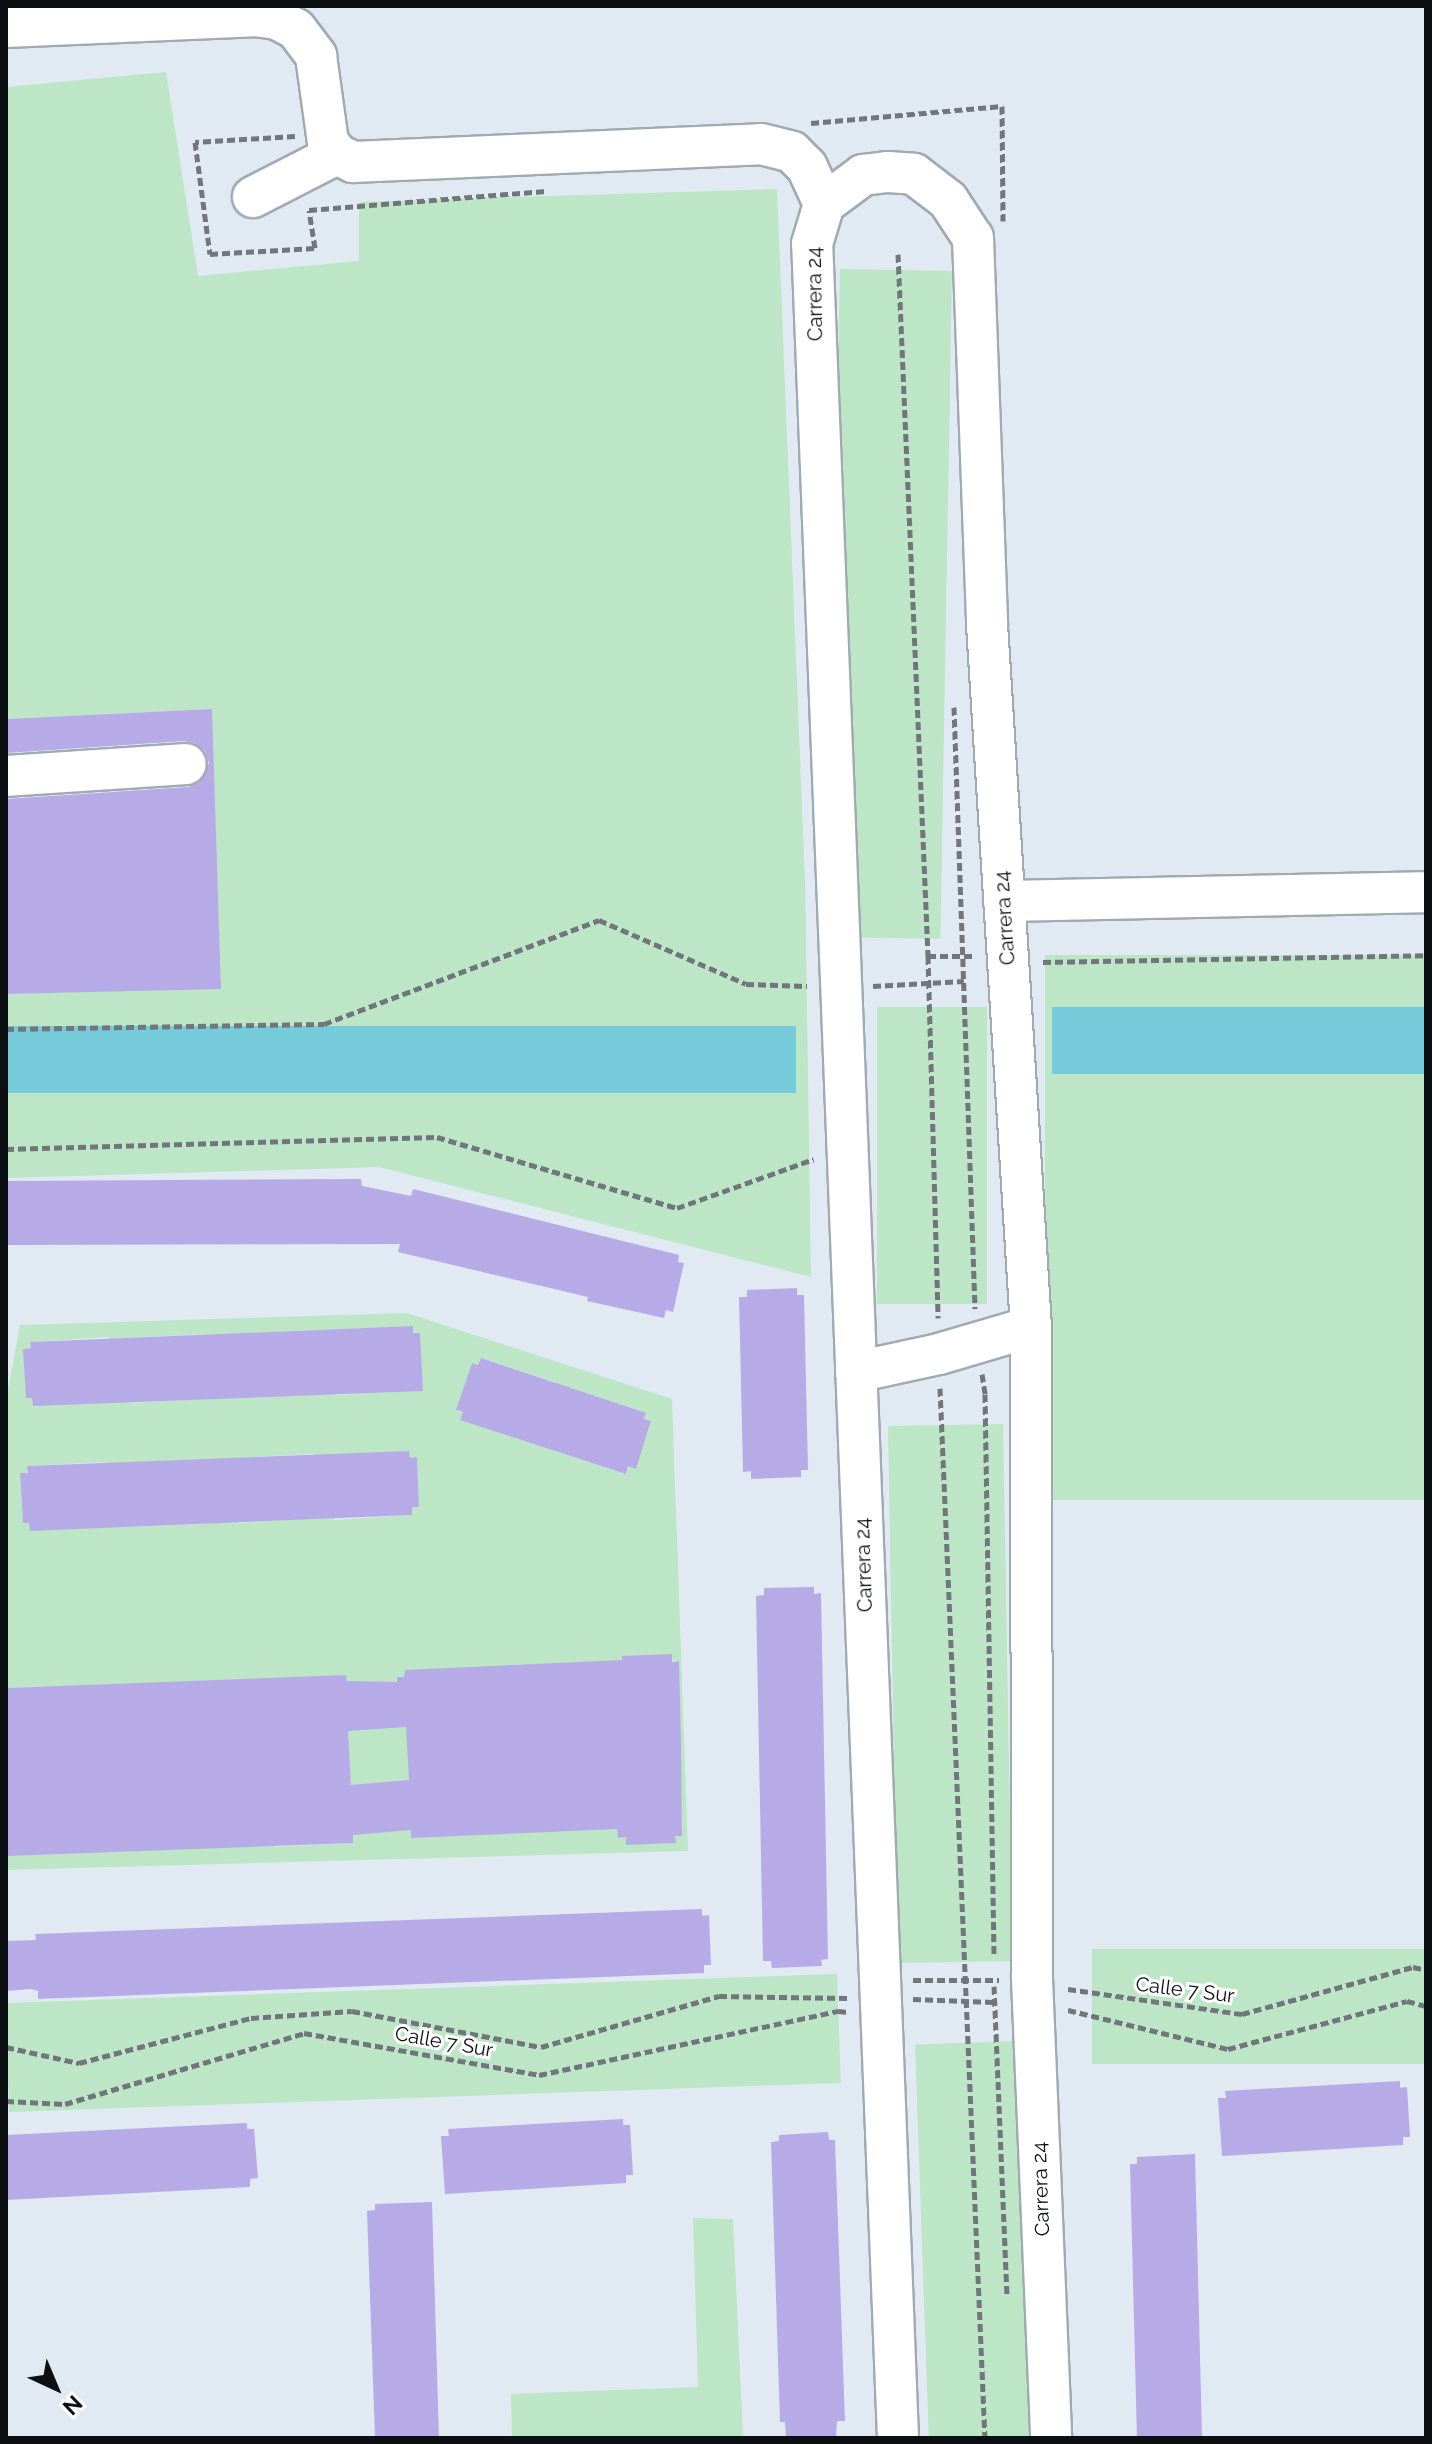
<!DOCTYPE html>
<html>
<head>
<meta charset="utf-8">
<style>
  body { margin:0 }
  #map { position:relative; width:1432px; height:2444px; overflow:hidden; background:#e1e9f3; font-family:Raleway,sans-serif }
  div>[style] { position:absolute }
  .green>* { inset:0; background:#bce6c5; transform-origin:0 0 }
  .water>* { inset:0; background:#76cbdb; transform-origin:0 0 }
  .building>* { inset:0; background:#b7abe7 }
  .path>* { height:5px; margin-top:-2.5px; transform-origin:0; background:repeating-linear-gradient(90deg,#71767c 0 8px,transparent 0 12px) }
  .roads { filter:drop-shadow(2px 0 #a1aab3) drop-shadow(-2px 0 #a1aab3) drop-shadow(0 2px #a1aab3) drop-shadow(0 -2px #a1aab3) }
  .minor>* { height:40px; margin:-20px; padding:0 20px; transform-origin:20px; border-radius:20px; background:#fff }
  span { translate:-50% -50%; white-space:nowrap; text-align:center; line-height:1.15; -webkit-text-stroke:6px #fff; paint-order:stroke }
  .street-label { font-size:20px; color:#0d1013 }
  .frame { position:absolute; inset:0; border:8px solid #0d1013; pointer-events:none }
  .north { position:absolute; left:16px; top:2348px; width:80px; height:80px; -webkit-text-stroke:6px #fff; paint-order:stroke; rotate:136deg; font-size:22px; font-weight:700; line-height:32px; text-align:center; color:#0d1013 }
  .north::after { content:''; display:block; margin:auto; width:28px; height:36px; background:#0d1013; clip-path:polygon(50% 0,100% 100%,50% 72%,0 100%) }
</style>
</head>
<body>
<div id="map">
  <div class="green">
    <div style="clip-path:polygon(166px 72px,198px 276px,359px 261px,359px 202px,777px 189px,805px 882px,811px 1277px,379px 1167px,6px 1178px,6px 994px,221px 988px,211px 709px,6px 719px,6px 87px)"></div>
    <div style="left:840px;top:269px;width:112px;height:668px;rotate:1deg"></div>
    <div style="left:1426px;top:955px;width:545px;height:381px;rotate:90deg"></div>
    <div style="left:877px;top:1007px;width:110px;height:297px"></div>
    <div style="clip-path:polygon(evenodd,407px 1313px,672px 1399px,688px 1851px,6px 1870px,6px 1791px,43px 1693px,42px 1686px,6px 1688px,6px 1400px,20px 1325px,407px 1313px,413px 1326px,413px 1333px,420px 1333px,422px 1382px,415px 1391px,337px 1395px,337px 1387px,413px 1326px,407px 1313px,316px 1330px,318px 1394px,241px 1398px,239px 1334px,316px 1330px,407px 1313px,205px 1334px,207px 1399px,129px 1403px,127px 1338px,205px 1334px,407px 1313px,109px 1337px,109px 1344px,32px 1398px,26px 1398px,24px 1349px,31px 1348px,31px 1342px,109px 1337px,407px 1313px,481px 1358px,555px 1382px,556px 1382px,553px 1389px,463px 1412px,457px 1411px,472px 1363px,478px 1365px,481px 1358px,407px 1313px,572px 1389px,646px 1413px,644px 1419px,651px 1422px,636px 1468px,628px 1466px,626px 1474px,552px 1450px,572px 1389px,407px 1313px,409px 1451px,410px 1458px,417px 1458px,419px 1507px,412px 1507px,411px 1515px,334px 1520px,332px 1455px,409px 1451px,407px 1313px,313px 1454px,315px 1518px,238px 1523px,235px 1458px,313px 1454px,407px 1313px,202px 1459px,204px 1524px,126px 1527px,124px 1463px,202px 1459px,407px 1313px,105px 1462px,106px 1469px,29px 1523px,23px 1522px,20px 1474px,27px 1473px,28px 1466px,105px 1462px,407px 1313px,622px 1656px,679px 1661px,616px 1741px,622px 1657px,622px 1656px,407px 1313px,346px 1675px,356px 1730px,348px 1731px,348px 1739px,268px 1679px,346px 1675px,407px 1313px,680px 1758px,682px 1835px,675px 1836px,675px 1843px,626px 1844px,626px 1837px,618px 1837px,615px 1760px,680px 1758px,407px 1313px,351px 1778px,351px 1785px,358px 1785px,353px 1843px,275px 1847px,273px 1782px,351px 1778px)"></div>
    <div style="left:1003px;top:1424px;width:537px;height:115px;rotate:89deg"></div>
    <div style="left:1426px;top:1949px;width:115px;height:334px;rotate:90deg"></div>
    <div style="left:837px;top:1974px;width:109px;height:832px;rotate:88deg"></div>
    <div style="left:1015px;top:2041px;width:397px;height:100px;rotate:88deg"></div>
    <div style="clip-path:polygon(693px 2218px,733px 2219px,743px 2438px,512px 2438px,511px 2394px,698px 2387px)"></div>
  </div>
  <div class="water">
    <div style="left:1426px;top:1007px;width:67px;height:374px;rotate:90deg"></div>
    <div style="left:796px;top:1026px;width:67px;height:790px;rotate:90deg"></div>
  </div>
  <div class="building">
    <div style="clip-path:polygon(212px 709px,221px 989px,6px 994px,6px 799px,188px 787px,199px 783px,209px 763px,205px 751px,195px 743px,184px 741px,6px 753px,6px 719px)"></div>
    <div style="clip-path:polygon(361px 1179px,362px 1186px,411px 1196px,413px 1189px,679px 1255px,678px 1262px,684px 1263px,673px 1312px,666px 1310px,664px 1318px,587px 1301px,588px 1297px,398px 1252px,400px 1244px,6px 1245px,6px 1181px)"></div>
    <div style="clip-path:polygon(797px 1288px,797px 1295px,804px 1295px,808px 1470px,801px 1470px,801px 1477px,751px 1479px,751px 1471px,743px 1472px,739px 1297px,747px 1297px,747px 1290px)"></div>
    <div style="clip-path:polygon(413px 1326px,413px 1333px,420px 1333px,423px 1391px,33px 1406px,32px 1398px,26px 1398px,23px 1349px,31px 1348px,30px 1342px)"></div>
    <div style="clip-path:polygon(481px 1358px,646px 1413px,644px 1419px,651px 1421px,636px 1469px,628px 1466px,626px 1474px,460px 1420px,463px 1412px,456px 1410px,472px 1363px,478px 1365px)"></div>
    <div style="clip-path:polygon(409px 1451px,410px 1458px,417px 1457px,419px 1507px,412px 1507px,412px 1515px,30px 1531px,29px 1523px,23px 1523px,20px 1473px,28px 1473px,27px 1466px)"></div>
    <div style="clip-path:polygon(814px 1587px,814px 1594px,821px 1593px,828px 1959px,821px 1960px,822px 1966px,772px 1968px,771px 1961px,763px 1961px,756px 1596px,764px 1595px,764px 1588px)"></div>
    <div style="clip-path:polygon(evenodd,672px 1654px,672px 1662px,679px 1661px,681px 1740px,682px 1836px,675px 1836px,676px 1843px,626px 1845px,626px 1837px,618px 1838px,617px 1829px,411px 1838px,411px 1830px,353px 1835px,353px 1843px,6px 1856px,6px 1688px,346px 1675px,347px 1681px,397px 1682px,397px 1677px,404px 1677px,405px 1670px,622px 1660px,622px 1656px,672px 1654px,406px 1727px,409px 1780px,351px 1785px,348px 1731px,406px 1727px)"></div>
    <div style="clip-path:polygon(702px 1909px,702px 1916px,709px 1915px,711px 1965px,704px 1965px,704px 1973px,38px 1999px,38px 1991px,31px 1989px,6px 1991px,6px 1941px,36px 1940px,35px 1934px)"></div>
    <div style="clip-path:polygon(1400px 2081px,1400px 2088px,1407px 2087px,1410px 2137px,1403px 2137px,1403px 2145px,1222px 2156px,1218px 2098px,1226px 2098px,1225px 2091px)"></div>
    <div style="clip-path:polygon(623px 2119px,623px 2125px,630px 2125px,633px 2175px,626px 2175px,626px 2183px,445px 2194px,441px 2136px,449px 2136px,448px 2129px)"></div>
    <div style="clip-path:polygon(247px 2123px,247px 2129px,254px 2129px,258px 2178px,250px 2179px,250px 2187px,6px 2200px,6px 2135px)"></div>
    <div style="clip-path:polygon(828px 2132px,829px 2140px,835px 2140px,845px 2421px,837px 2421px,836px 2438px,786px 2438px,785px 2422px,780px 2422px,771px 2142px,779px 2141px,779px 2135px)"></div>
    <div style="clip-path:polygon(1195px 2154px,1202px 2437px,1137px 2438px,1130px 2164px,1137px 2164px,1137px 2157px)"></div>
    <div style="clip-path:polygon(432px 2202px,439px 2438px,375px 2438px,367px 2211px,375px 2210px,375px 2204px)"></div>
  </div>
  <div class="path">
    <div style="left:811px;top:123px;width:192px;rotate:-5.1deg"></div>
    <div style="left:1002px;top:106px;width:115px;rotate:89.5deg"></div>
    <div style="left:295px;top:136px;width:100px;rotate:176.6deg"></div>
    <div style="left:195px;top:142px;width:113px;rotate:82.4deg"></div>
    <div style="left:210px;top:254px;width:105px;rotate:-3.3deg"></div>
    <div style="left:315px;top:248px;width:38px;rotate:-99deg"></div>
    <div style="left:309px;top:210px;width:238px;rotate:-4.6deg"></div>
    <div style="left:898px;top:254px;width:703px;rotate:87.55deg"></div>
    <div style="left:928px;top:956px;width:362px;rotate:88.4deg"></div>
    <div style="left:954px;top:707px;width:602px;rotate:88deg"></div>
    <div style="left:928px;top:956px;width:47px"></div>
    <div style="left:1043px;top:962px;width:383px;rotate:-1deg"></div>
    <div style="left:873px;top:986px;width:91px;rotate:-3.1deg"></div>
    <div style="left:6px;top:1029px;width:318px;rotate:-0.9deg"></div>
    <div style="left:324px;top:1024px;width:294px;rotate:-20.7deg"></div>
    <div style="left:599px;top:920px;width:160px;rotate:23.5deg"></div>
    <div style="left:746px;top:984px;width:61px;rotate:1.9deg"></div>
    <div style="left:6px;top:1149px;width:431px;rotate:-1.6deg"></div>
    <div style="left:437px;top:1137px;width:250px;rotate:16.5deg"></div>
    <div style="left:677px;top:1208px;width:145px;rotate:-19.7deg"></div>
    <div style="left:982px;top:1374px;width:20px;rotate:81deg"></div>
    <div style="left:985px;top:1394px;width:562px;rotate:89.08deg"></div>
    <div style="left:940px;top:1388px;width:1051px;rotate:87.55deg"></div>
    <div style="left:913px;top:1980px;width:86px"></div>
    <div style="left:994px;top:1986px;width:310px;rotate:87.6deg"></div>
    <div style="left:1068px;top:1989px;width:176px;rotate:8.2deg"></div>
    <div style="left:1242px;top:2014px;width:177px;rotate:-15.4deg"></div>
    <div style="left:1413px;top:1967px;width:13px;rotate:13deg"></div>
    <div style="left:913px;top:1999px;width:81px;rotate:2.1deg"></div>
    <div style="left:1068px;top:2010px;width:165px;rotate:13.7deg"></div>
    <div style="left:1228px;top:2049px;width:185px;rotate:-15deg"></div>
    <div style="left:1407px;top:2001px;width:20px;rotate:15deg"></div>
    <div style="left:6px;top:2047px;width:75px;rotate:12.4deg"></div>
    <div style="left:79px;top:2063px;width:178px;rotate:-14.7deg"></div>
    <div style="left:251px;top:2018px;width:101px;rotate:-4deg"></div>
    <div style="left:352px;top:2011px;width:192px;rotate:10.8deg"></div>
    <div style="left:541px;top:2047px;width:185px;rotate:-16deg"></div>
    <div style="left:719px;top:1996px;width:128px;rotate:0.9deg"></div>
    <div style="left:6px;top:2101px;width:59px;rotate:2.9deg"></div>
    <div style="left:65px;top:2104px;width:249px;rotate:-16.5deg"></div>
    <div style="left:304px;top:2033px;width:239px;rotate:10.1deg"></div>
    <div style="left:539px;top:2075px;width:306px;rotate:-12.1deg"></div>
    <div style="left:838px;top:2011px;width:10px;rotate:6deg"></div>
  </div>
  <div class="roads">
    <div class="minor">
      <div style="left:6px;top:27px;width:248px;rotate:-2.5deg"></div>
      <div style="left:254px;top:16px;width:23px;rotate:7deg"></div>
      <div style="left:277px;top:19px;width:21px;rotate:28deg"></div>
      <div style="left:296px;top:29px;width:34px;rotate:53deg"></div>
      <div style="left:316px;top:56px;width:87px;rotate:82.1deg"></div>
      <div style="left:328px;top:142px;width:15px;rotate:53deg"></div>
      <div style="left:337px;top:154px;width:18px;rotate:27deg"></div>
      <div style="left:353px;top:162px;width:408px;rotate:-2.5deg"></div>
      <div style="left:761px;top:144px;width:32px;rotate:14deg"></div>
      <div style="left:792px;top:152px;width:21px;rotate:45deg"></div>
      <div style="left:807px;top:167px;width:41px;rotate:65.3deg"></div>
      <div style="left:253px;top:197px;width:94px;rotate:-27.1deg"></div>
      <div style="left:6px;top:776px;width:180px;rotate:-3.8deg"></div>
      <div style="left:1004px;top:901px;width:422px;rotate:-1.2deg"></div>
      <div style="left:856px;top:1372px;width:85px;rotate:-12.2deg"></div>
      <div style="left:939px;top:1354px;width:96px;rotate:-16.4deg"></div>
      <div style="left:898px;top:2438px;width:2196px;rotate:-92.24deg"></div>
      <div style="left:812px;top:244px;width:42px;rotate:-73.3deg"></div>
      <div style="left:824px;top:204px;width:49px;rotate:-36.6deg"></div>
      <div style="left:863px;top:175px;width:25px;rotate:-7deg"></div>
      <div style="left:888px;top:172px;width:26px;rotate:4deg"></div>
      <div style="left:914px;top:174px;width:43px;rotate:37.4deg"></div>
      <div style="left:948px;top:200px;width:45px;rotate:56.7deg"></div>
      <div style="left:973px;top:238px;width:386px;rotate:87.9deg"></div>
      <div style="left:987px;top:624px;width:704px;rotate:86.42deg"></div>
      <div style="left:1031px;top:1327px;width:652px;rotate:89.91deg"></div>
      <div style="left:1032px;top:1979px;width:459px;rotate:87.6deg"></div>
    </div>
  </div>
  <div class="street-label">
    <span style="left:815px;top:294px;rotate:-91deg">Carrera 24</span>
    <span style="left:1005px;top:918px;rotate:-94deg">Carrera 24</span>
    <span style="left:864px;top:1565px;rotate:-92deg">Carrera 24</span>
    <span style="left:1185px;top:1990px;rotate:7deg">Calle 7 Sur</span>
    <span style="left:444px;top:2042px;rotate:10deg">Calle 7 Sur</span>
    <span style="left:1041px;top:2189px;rotate:-92deg">Carrera 24</span>
  </div>
  <div class="frame"></div>
  <div class="north">N</div>
</div>
</body>
</html>
